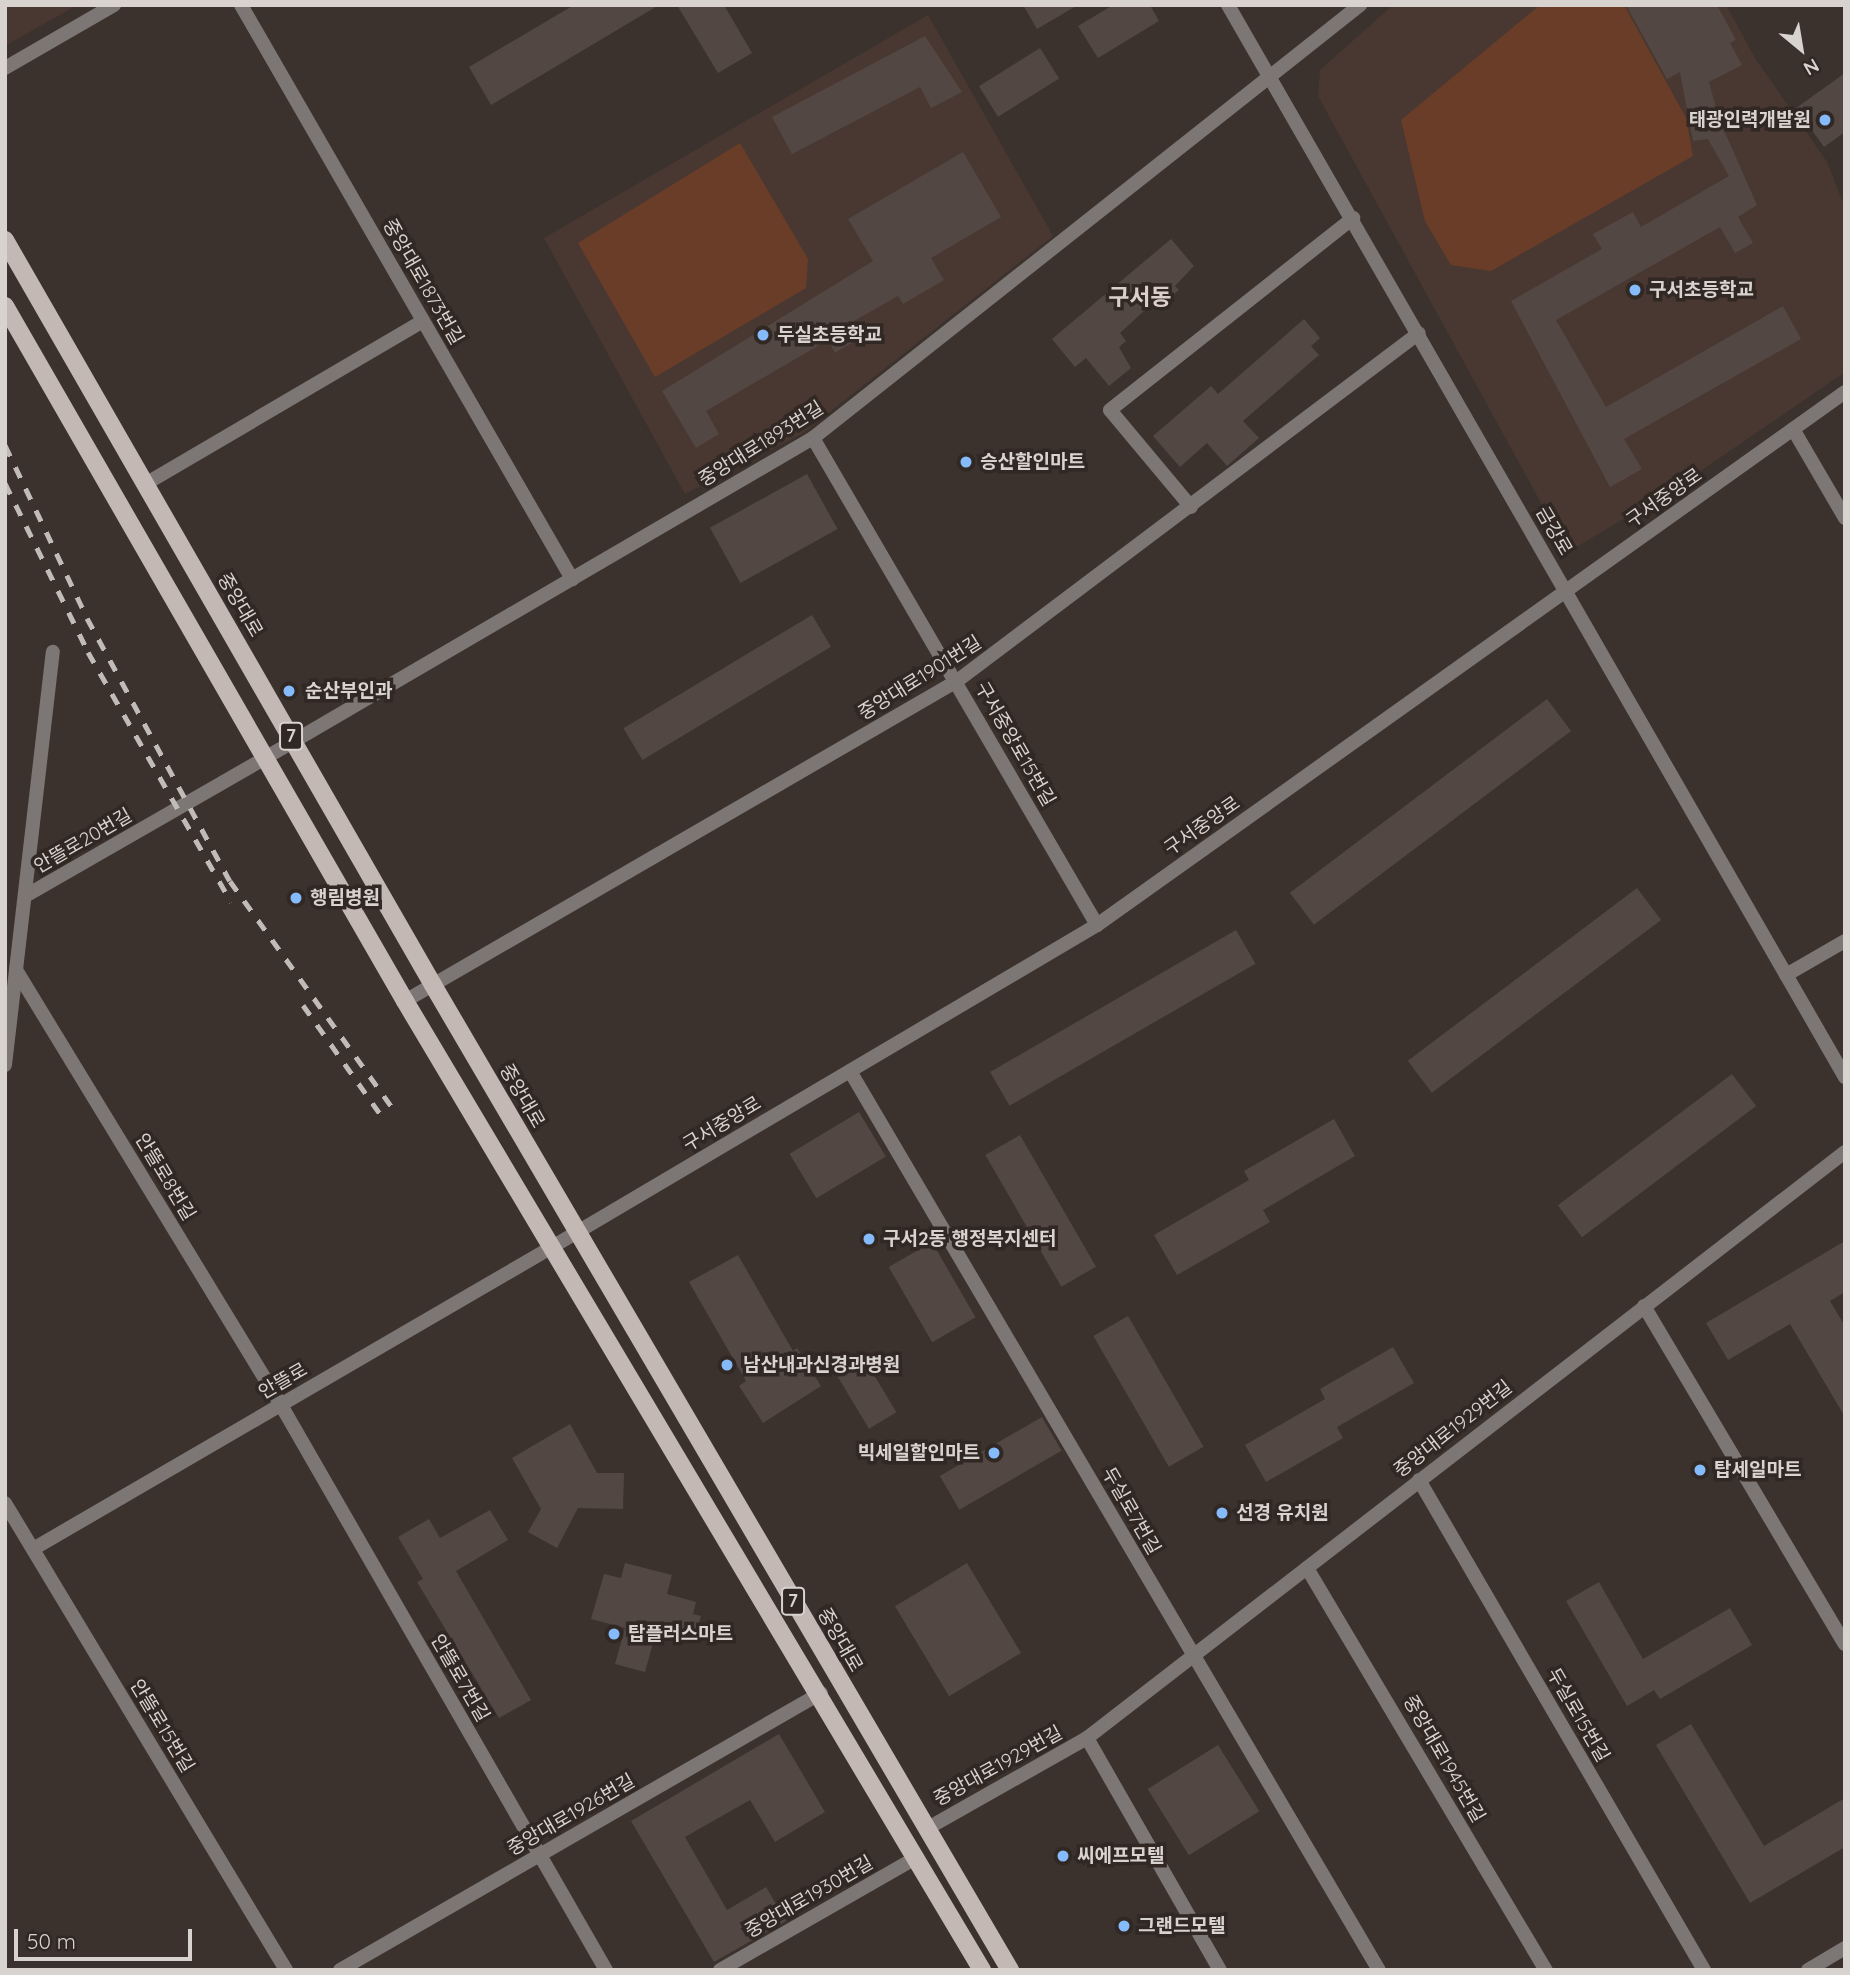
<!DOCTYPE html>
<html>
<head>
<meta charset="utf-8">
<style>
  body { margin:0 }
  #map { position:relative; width:1850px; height:1975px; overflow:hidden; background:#3b322d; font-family:Quicksand,"Noto Sans KR",sans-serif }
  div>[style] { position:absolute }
  .built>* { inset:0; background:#493831 }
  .green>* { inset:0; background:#6a3d29 }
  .building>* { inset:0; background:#524743; transform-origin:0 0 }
  .minor>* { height:14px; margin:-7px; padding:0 7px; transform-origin:7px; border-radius:7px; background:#7c7674 }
  .tertiary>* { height:14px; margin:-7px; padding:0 7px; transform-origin:7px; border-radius:7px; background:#7c7674 }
  .primary>* { height:18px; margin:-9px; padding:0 9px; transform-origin:9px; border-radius:9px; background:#c3b8b4 }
  .rail>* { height:5px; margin-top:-2.5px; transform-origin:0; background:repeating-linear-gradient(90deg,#c2bcb8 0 12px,transparent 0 24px) }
  .dots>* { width:19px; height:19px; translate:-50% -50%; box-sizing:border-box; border:4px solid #312824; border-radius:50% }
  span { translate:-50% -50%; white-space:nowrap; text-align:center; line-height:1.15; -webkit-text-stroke:7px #312824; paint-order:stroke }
  .shield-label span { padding:2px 5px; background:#312824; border:2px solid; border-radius:5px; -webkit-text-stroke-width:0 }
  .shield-label { font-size:18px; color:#d9d3d0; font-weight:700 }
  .poi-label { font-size:19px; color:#d9d3d0; font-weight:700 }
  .right { translate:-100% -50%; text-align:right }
  .left { translate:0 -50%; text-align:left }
  .street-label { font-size:19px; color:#d9d3d0 }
  .quarter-label { font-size:23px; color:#dccfca; font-weight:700 }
  .frame { position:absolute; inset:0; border:7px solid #d9d3d0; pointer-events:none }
  .north { position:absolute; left:1766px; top:14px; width:70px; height:70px; -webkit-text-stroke:5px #312824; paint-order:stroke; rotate:150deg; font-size:19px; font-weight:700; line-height:28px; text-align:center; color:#d9d3d0 }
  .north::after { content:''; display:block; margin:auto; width:24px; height:32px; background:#d9d3d0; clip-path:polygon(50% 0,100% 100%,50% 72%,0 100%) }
  .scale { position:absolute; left:14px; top:1929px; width:178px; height:32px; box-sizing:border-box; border:4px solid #d9d3d0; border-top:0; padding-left:9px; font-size:21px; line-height:24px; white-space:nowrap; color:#d9d3d0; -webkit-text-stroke:5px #312824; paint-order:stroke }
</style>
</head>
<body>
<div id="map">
  <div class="built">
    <div style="clip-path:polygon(5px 5px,77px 5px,5px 46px)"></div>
    <div style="clip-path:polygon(1393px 5px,1726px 5px,1755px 58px,1827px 162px,1845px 208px,1845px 372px,1680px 485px,1568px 552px,1318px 96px,1320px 70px)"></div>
    <div style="clip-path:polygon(928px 15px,1053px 236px,803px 433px,685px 494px,544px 238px)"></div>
  </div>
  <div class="green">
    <div style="clip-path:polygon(1540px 5px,1624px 5px,1686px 118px,1693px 156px,1491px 271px,1451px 265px,1425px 221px,1401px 120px)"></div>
    <div style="clip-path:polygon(740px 143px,808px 259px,806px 288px,655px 377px,578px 243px)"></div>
  </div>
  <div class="building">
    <div style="clip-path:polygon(574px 5px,659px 5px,491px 105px,469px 67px)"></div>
    <div style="clip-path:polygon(677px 5px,724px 5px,752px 53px,718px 73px)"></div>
    <div style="clip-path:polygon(1023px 5px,1078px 5px,1037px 29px)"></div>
    <div style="clip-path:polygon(1113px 5px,1150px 5px,1159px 21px,1098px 58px,1078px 26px)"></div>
    <div style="clip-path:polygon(1626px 5px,1717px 5px,1736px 40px,1730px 43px,1742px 65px,1709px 82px,1719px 119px,1757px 205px,1738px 217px,1753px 243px,1735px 253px,1720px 227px,1556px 320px,1606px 407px,1783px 306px,1801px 339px,1624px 439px,1642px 469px,1610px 487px,1511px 301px,1602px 249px,1593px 234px,1633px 212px,1641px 227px,1729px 176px,1708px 139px,1693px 141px,1680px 72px,1667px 79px)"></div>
    <div style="clip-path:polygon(925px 36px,962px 92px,931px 108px,920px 87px,792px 154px,772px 117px)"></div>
    <div style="left:1040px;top:48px;width:36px;height:72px;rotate:58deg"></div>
    <div style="clip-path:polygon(1845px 73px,1845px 132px,1824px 147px,1796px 108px)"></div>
    <div style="clip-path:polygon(963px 152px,1001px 217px,931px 258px,944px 280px,903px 304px,898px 296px,854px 321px,863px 336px,835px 353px,828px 340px,706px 411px,719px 434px,696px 448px,662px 391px,873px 261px,848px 219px)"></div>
    <div style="clip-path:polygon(1171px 239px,1194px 266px,1175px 286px,1179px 290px,1164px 303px,1157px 299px,1120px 333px,1126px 341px,1119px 347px,1131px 368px,1109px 386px,1086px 358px,1075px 367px,1052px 339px)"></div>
    <div style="clip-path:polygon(1304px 319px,1320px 338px,1311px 346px,1319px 355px,1243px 421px,1259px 438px,1227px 466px,1207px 443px,1180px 467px,1153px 436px,1211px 386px,1218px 394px)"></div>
    <div style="left:807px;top:474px;width:63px;height:111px;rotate:61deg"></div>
    <div style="left:812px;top:615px;width:37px;height:220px;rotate:59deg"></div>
    <div style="left:1547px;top:699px;width:40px;height:322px;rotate:53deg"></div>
    <div style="left:1637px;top:888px;width:40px;height:287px;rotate:53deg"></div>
    <div style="left:1236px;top:930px;width:39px;height:284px;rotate:60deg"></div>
    <div style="left:1732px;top:1074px;width:40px;height:218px;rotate:53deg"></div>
    <div style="left:859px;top:1112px;width:52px;height:81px;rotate:59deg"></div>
    <div style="clip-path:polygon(1334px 1119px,1355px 1156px,1263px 1210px,1270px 1222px,1177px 1275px,1154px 1235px,1249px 1180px,1244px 1171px)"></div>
    <div style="left:1020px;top:1135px;width:152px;height:40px;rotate:60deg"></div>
    <div style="clip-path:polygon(1845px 1241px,1845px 1292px,1830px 1301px,1845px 1326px,1845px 1417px,1790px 1324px,1728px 1360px,1706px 1323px)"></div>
    <div style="left:932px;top:1242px;width:87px;height:50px;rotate:60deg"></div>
    <div style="clip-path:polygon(738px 1255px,793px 1351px,797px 1348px,821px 1386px,763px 1423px,739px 1386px,746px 1381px,689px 1282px)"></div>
    <div style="left:1128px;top:1316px;width:151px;height:40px;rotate:60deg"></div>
    <div style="clip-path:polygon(1393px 1347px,1414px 1383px,1337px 1427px,1343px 1438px,1266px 1482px,1245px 1445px,1325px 1399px,1320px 1389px)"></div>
    <div style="left:865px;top:1360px;width:61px;height:32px;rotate:59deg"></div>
    <div style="left:1042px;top:1417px;width:39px;height:118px;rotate:60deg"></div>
    <div style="clip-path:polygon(570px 1424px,597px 1473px,624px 1473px,623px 1509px,578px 1508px,557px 1548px,528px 1532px,541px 1509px,512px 1458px)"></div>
    <div style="clip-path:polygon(490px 1510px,508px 1540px,456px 1571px,531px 1700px,499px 1718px,417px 1582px,423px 1579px,398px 1537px,429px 1519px,440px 1538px)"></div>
    <div style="clip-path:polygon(625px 1563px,672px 1575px,667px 1594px,696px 1602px,693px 1614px,701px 1616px,694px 1642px,656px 1632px,645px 1672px,615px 1664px,625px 1628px,591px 1619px,604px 1574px,621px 1578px)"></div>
    <div style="left:967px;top:1563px;width:105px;height:84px;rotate:59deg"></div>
    <div style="clip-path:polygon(1599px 1582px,1643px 1659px,1730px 1608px,1752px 1645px,1660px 1699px,1654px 1690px,1627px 1706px,1566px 1601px)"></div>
    <div style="clip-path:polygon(1691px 1724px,1764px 1846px,1845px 1798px,1845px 1847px,1750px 1903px,1656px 1745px)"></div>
    <div style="clip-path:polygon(779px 1734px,825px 1812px,775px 1842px,750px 1800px,685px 1837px,727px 1910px,766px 1887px,786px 1921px,714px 1962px,631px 1821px)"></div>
    <div style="left:1218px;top:1745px;width:78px;height:83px;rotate:58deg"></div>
  </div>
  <div class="minor">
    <div style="left:241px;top:5px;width:663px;rotate:60.03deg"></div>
    <div style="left:5px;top:68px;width:126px;rotate:-30deg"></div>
    <div style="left:1793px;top:429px;width:103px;rotate:59.7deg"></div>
    <div style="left:813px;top:438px;width:564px;rotate:59.75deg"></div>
    <div style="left:147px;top:483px;width:320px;rotate:-30.4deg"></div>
    <div style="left:1191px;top:507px;width:126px;rotate:-129.9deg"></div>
    <div style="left:1110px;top:410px;width:310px;rotate:-38.3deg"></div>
    <div style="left:27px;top:895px;width:275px;rotate:-29.9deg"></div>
    <div style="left:16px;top:970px;width:509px;rotate:58.65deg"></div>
    <div style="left:281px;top:1405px;width:652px;rotate:60.09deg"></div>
    <div style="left:1786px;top:975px;width:68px;rotate:-30deg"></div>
    <div style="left:405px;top:1001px;width:638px;rotate:-30.1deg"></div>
    <div style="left:957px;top:681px;width:578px;rotate:-36.99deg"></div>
    <div style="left:5px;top:1065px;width:416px;rotate:-83.4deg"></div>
    <div style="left:850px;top:1071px;width:1043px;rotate:59.53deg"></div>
    <div style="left:1644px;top:1306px;width:393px;rotate:59.3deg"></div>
    <div style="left:1419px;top:1480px;width:567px;rotate:59.82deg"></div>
    <div style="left:5px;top:1503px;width:545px;rotate:58.96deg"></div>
    <div style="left:33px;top:1549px;width:600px;rotate:-30.19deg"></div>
    <div style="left:1307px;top:1568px;width:468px;rotate:59.3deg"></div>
    <div style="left:1087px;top:1738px;width:267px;rotate:60.2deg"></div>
    <div style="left:928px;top:1828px;width:183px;rotate:-29.5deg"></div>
    <div style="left:1087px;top:1738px;width:958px;rotate:-37.71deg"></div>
    <div style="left:340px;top:1970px;width:555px;rotate:-29.94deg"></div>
    <div style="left:720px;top:1970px;width:227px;rotate:-29.8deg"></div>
  </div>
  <div class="tertiary">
    <div style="left:1228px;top:5px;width:1237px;rotate:60.08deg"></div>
    <div style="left:265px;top:758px;width:635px;rotate:-30.28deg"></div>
    <div style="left:813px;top:438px;width:698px;rotate:-38.36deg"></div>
    <div style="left:552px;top:1247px;width:633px;rotate:-30.58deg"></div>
    <div style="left:1097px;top:925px;width:918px;rotate:-35.47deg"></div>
    <div style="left:1808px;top:1970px;width:43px;rotate:-30.7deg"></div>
  </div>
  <div class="primary">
    <div style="left:5px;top:240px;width:859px;rotate:60.12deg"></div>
    <div style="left:433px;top:985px;width:1142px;rotate:59.64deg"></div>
    <div style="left:5px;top:306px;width:802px;rotate:60.08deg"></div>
    <div style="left:405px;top:1001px;width:1128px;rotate:59.23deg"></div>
  </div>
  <div class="rail">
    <div style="left:5px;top:445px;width:191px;rotate:64.6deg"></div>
    <div style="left:87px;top:618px;width:299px;rotate:61.5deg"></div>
    <div style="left:230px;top:881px;width:280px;rotate:54.4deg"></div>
    <div style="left:5px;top:483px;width:188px;rotate:63.8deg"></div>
    <div style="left:88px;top:652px;width:288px;rotate:60.2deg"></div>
    <div style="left:303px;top:1005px;width:138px;rotate:54.7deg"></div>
  </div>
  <div class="dots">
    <div style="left:1825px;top:120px;background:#86bbfb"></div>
    <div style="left:1635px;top:290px;background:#86bbfb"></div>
    <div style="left:763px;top:335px;background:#86bbfb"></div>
    <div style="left:966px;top:462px;background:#86bbfb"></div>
    <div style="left:289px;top:691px;background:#86bbfb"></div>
    <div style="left:296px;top:898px;background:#86bbfb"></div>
    <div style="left:869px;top:1239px;background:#86bbfb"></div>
    <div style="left:727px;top:1365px;background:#86bbfb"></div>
    <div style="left:994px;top:1453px;background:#86bbfb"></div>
    <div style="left:1700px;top:1470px;background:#86bbfb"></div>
    <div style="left:1222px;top:1513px;background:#86bbfb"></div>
    <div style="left:614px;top:1634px;background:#86bbfb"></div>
    <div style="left:1063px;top:1856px;background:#86bbfb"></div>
    <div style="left:1124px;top:1926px;background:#86bbfb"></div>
  </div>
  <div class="shield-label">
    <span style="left:291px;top:736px">7</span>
    <span style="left:793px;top:1601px">7</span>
  </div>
  <div class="poi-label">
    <span class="right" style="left:1811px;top:120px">태광인력개발원</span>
    <span class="left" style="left:1649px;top:290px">구서초등학교</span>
    <span class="left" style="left:777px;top:335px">두실초등학교</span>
    <span class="left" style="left:980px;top:462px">승산할인마트</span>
    <span class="left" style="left:305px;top:691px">순산부인과</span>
    <span class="left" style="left:310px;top:898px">행림병원</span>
    <span class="left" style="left:883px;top:1239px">구서2동 행정복지센터</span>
    <span class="left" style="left:743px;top:1365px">남산내과신경과병원</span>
    <span class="right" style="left:980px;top:1453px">빅세일할인마트</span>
    <span class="left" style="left:1714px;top:1470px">탑세일마트</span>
    <span class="left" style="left:1236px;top:1513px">선경 유치원</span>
    <span class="left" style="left:628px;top:1634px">탑플러스마트</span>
    <span class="left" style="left:1077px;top:1856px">씨에프모텔</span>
    <span class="left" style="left:1138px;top:1926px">그랜드모텔</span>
  </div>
  <div class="street-label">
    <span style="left:423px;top:282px;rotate:60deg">중앙대로1873번길</span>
    <span style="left:761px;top:444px;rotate:-32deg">중앙대로1893번길</span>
    <span style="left:1664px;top:498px;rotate:-35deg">구서중앙로</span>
    <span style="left:1554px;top:531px;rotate:60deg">금강로</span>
    <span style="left:240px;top:605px;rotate:60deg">중앙대로</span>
    <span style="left:920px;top:678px;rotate:-32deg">중앙대로1901번길</span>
    <span style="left:1015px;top:744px;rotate:60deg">구서중앙로15번길</span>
    <span style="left:1202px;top:826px;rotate:-35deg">구서중앙로</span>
    <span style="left:83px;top:841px;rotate:-30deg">안뜰로20번길</span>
    <span style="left:522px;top:1096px;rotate:60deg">중앙대로</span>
    <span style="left:722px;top:1124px;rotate:-31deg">구서중앙로</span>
    <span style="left:165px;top:1177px;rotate:59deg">안뜰로8번길</span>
    <span style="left:283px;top:1381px;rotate:-30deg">안뜰로</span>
    <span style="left:1453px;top:1429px;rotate:-38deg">중앙대로1929번길</span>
    <span style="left:1131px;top:1511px;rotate:60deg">두실로7번길</span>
    <span style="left:840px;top:1640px;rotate:60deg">중앙대로</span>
    <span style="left:460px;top:1678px;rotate:60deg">안뜰로7번길</span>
    <span style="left:1578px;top:1715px;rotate:60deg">두실로15번길</span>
    <span style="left:162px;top:1726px;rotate:59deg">안뜰로15번길</span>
    <span style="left:1444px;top:1759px;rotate:60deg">중앙대로1945번길</span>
    <span style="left:998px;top:1766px;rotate:-29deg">중앙대로1929번길</span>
    <span style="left:571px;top:1815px;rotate:-30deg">중앙대로1926번길</span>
    <span style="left:809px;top:1897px;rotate:-30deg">중앙대로1930번길</span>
  </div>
  <div class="quarter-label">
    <span style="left:1140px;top:297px">구서동</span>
  </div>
  <div class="frame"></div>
  <div class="north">N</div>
  <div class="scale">50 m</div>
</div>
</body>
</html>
